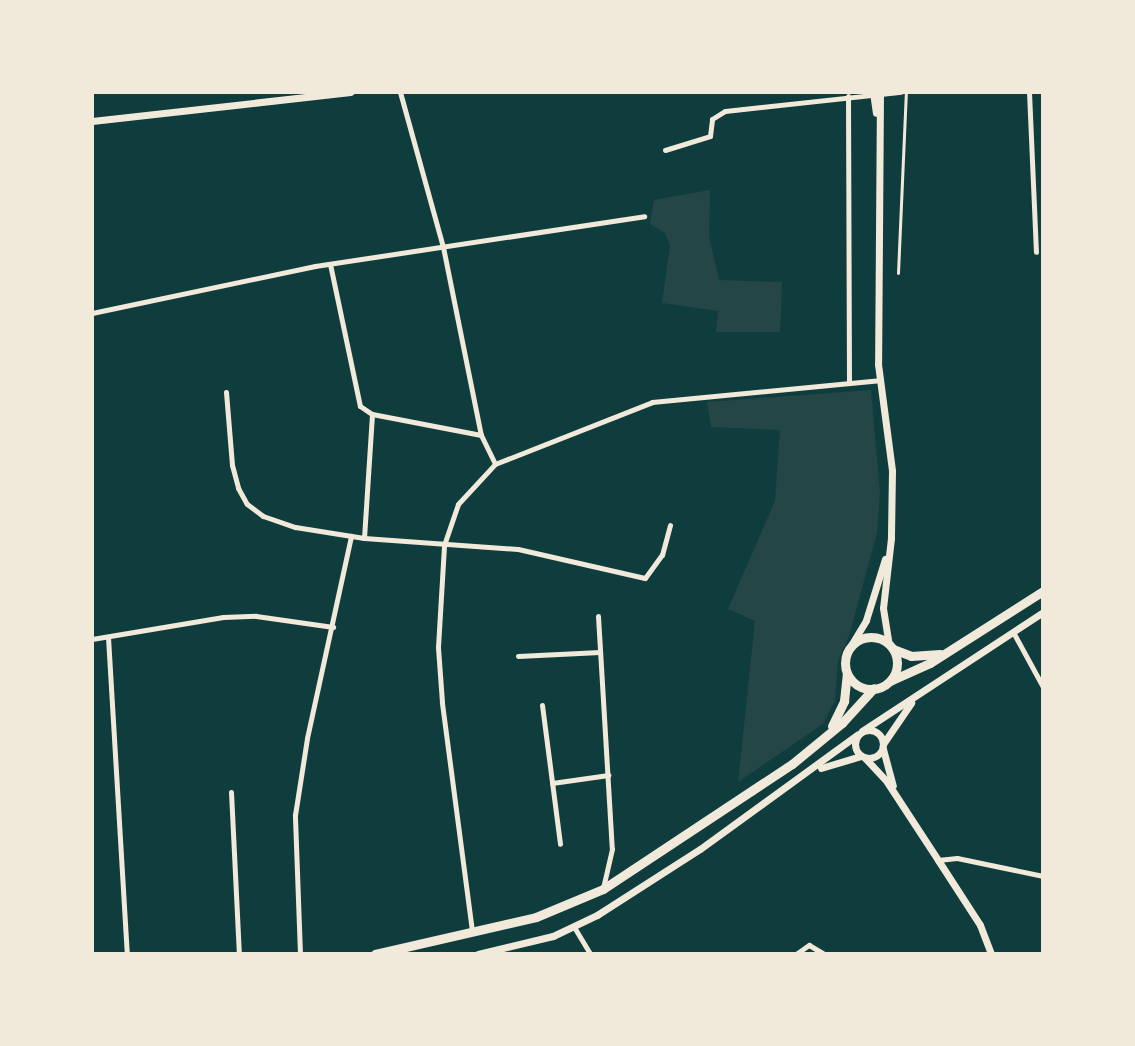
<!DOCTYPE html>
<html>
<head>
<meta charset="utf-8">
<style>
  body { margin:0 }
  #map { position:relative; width:1135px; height:1046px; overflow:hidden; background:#0f3d3e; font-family:Figtree,sans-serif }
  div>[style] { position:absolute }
  .green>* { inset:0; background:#244646 }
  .service>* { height:3px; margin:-1.5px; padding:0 1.5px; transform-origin:1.5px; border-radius:1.5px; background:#f1e9da }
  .minor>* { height:5px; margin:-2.5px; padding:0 2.5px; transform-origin:2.5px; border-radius:2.5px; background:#f1e9da }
  .tertiary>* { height:7px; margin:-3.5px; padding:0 3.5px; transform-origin:3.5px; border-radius:3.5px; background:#f1e9da }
  .tertiary>.ring { margin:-3.5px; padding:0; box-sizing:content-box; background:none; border:7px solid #f1e9da; border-radius:50% }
  .secondary>* { height:7px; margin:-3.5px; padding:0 3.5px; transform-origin:3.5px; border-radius:3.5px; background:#f1e9da }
  .trunk>* { height:9px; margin:-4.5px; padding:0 4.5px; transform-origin:4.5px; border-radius:4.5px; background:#f1e9da }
  .trunk>.ring { margin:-4.5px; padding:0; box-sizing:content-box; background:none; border:9px solid #f1e9da; border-radius:50% }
  span { translate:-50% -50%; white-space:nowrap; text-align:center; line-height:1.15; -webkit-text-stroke:7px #f1e9da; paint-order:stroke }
  .frame { position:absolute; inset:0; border:94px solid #f1e9da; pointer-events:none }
</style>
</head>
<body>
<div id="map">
  <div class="green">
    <div style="clip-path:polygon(710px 190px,709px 236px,719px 280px,782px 282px,780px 332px,716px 332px,718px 311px,662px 303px,670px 245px,665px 233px,650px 224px,654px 200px)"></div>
    <div style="clip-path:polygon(871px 390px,880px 493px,877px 533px,849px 636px,838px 661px,835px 701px,823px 724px,738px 782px,755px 621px,728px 609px,775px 501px,780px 430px,711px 427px,707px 402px)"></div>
  </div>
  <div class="service">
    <div style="left:898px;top:273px;width:181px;rotate:-87.5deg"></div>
  </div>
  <div class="minor">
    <div style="left:400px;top:92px;width:161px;rotate:74.5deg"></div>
    <div style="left:443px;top:247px;width:192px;rotate:78.6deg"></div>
    <div style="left:481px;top:435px;width:32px;rotate:64deg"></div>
    <div style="left:1029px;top:92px;width:160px;rotate:87.5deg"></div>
    <div style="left:848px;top:96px;width:287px;rotate:89.8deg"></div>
    <div style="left:665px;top:150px;width:47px;rotate:-17.3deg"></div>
    <div style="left:710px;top:136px;width:17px;rotate:-83deg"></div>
    <div style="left:712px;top:119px;width:15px;rotate:-32deg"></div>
    <div style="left:725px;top:111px;width:177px;rotate:-6.2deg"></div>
    <div style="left:330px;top:264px;width:145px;rotate:78.1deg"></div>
    <div style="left:360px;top:406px;width:14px;rotate:34deg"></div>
    <div style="left:372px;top:414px;width:111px;rotate:10.9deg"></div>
    <div style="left:92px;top:313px;width:228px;rotate:-11.9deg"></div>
    <div style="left:315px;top:266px;width:333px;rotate:-8.6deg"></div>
    <div style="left:226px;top:392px;width:73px;rotate:85.3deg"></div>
    <div style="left:232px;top:465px;width:24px;rotate:75deg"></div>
    <div style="left:238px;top:488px;width:18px;rotate:61deg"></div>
    <div style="left:247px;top:504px;width:20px;rotate:37deg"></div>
    <div style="left:263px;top:516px;width:34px;rotate:19deg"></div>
    <div style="left:295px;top:527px;width:70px;rotate:9.1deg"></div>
    <div style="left:364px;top:538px;width:154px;rotate:4.1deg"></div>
    <div style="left:518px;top:549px;width:130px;rotate:12.9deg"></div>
    <div style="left:645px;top:578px;width:29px;rotate:-54deg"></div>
    <div style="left:662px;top:555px;width:31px;rotate:-75deg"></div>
    <div style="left:364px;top:538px;width:124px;rotate:-86.3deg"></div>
    <div style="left:598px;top:616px;width:233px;rotate:86.6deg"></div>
    <div style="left:612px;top:849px;width:37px;rotate:103deg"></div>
    <div style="left:1013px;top:632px;width:63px;rotate:61.4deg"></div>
    <div style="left:108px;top:637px;width:318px;rotate:86.6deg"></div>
    <div style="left:92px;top:639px;width:133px;rotate:-9.5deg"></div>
    <div style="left:223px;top:617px;width:33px;rotate:-2deg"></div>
    <div style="left:256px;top:616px;width:78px;rotate:8.1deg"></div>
    <div style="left:518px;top:656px;width:82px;rotate:-2.8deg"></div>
    <div style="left:542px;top:705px;width:140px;rotate:82.6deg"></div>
    <div style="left:552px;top:783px;width:57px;rotate:-8.1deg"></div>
    <div style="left:231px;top:792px;width:162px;rotate:87.2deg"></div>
    <div style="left:938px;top:860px;width:19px;rotate:-6deg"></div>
    <div style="left:957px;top:858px;width:88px;rotate:11.8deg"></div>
    <div style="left:574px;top:927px;width:31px;rotate:59deg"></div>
    <div style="left:472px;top:931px;width:231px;rotate:-97.5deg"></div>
    <div style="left:442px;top:702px;width:55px;rotate:-94.2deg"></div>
    <div style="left:438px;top:647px;width:102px;rotate:-86.6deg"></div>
    <div style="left:444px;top:545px;width:43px;rotate:-71.1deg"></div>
    <div style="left:458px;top:504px;width:54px;rotate:-47.2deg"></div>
    <div style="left:495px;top:464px;width:169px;rotate:-21.5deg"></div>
    <div style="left:652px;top:402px;width:228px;rotate:-5.5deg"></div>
    <div style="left:300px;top:954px;width:139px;rotate:-92.1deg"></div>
    <div style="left:295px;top:815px;width:78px;rotate:-81.1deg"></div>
    <div style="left:307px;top:738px;width:207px;rotate:-77.7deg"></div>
    <div style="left:796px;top:954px;width:16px;rotate:-35deg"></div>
    <div style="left:809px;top:945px;width:17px;rotate:31deg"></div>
  </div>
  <div class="tertiary">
    <div style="left:873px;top:92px;width:21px;rotate:82deg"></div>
    <div style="left:880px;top:92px;width:272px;rotate:90.4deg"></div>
    <div style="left:878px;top:364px;width:108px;rotate:82.5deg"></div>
    <div style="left:892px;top:471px;width:67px;rotate:90.9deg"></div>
    <div style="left:891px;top:538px;width:70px;rotate:96.5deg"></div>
    <div style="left:883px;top:608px;width:36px;rotate:81deg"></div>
    <div style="left:850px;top:647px;width:31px;rotate:-59deg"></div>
    <div style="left:866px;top:620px;width:64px;rotate:-72.7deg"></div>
    <div class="ring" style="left:855px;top:730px;width:21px;height:21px"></div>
    <div style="left:862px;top:731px;width:217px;rotate:-33.3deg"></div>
    <div style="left:883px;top:744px;width:50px;rotate:-55.7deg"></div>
    <div style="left:883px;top:749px;width:38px;rotate:75deg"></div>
    <div style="left:865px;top:758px;width:33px;rotate:47deg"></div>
    <div style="left:887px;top:782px;width:93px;rotate:56.8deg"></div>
    <div style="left:938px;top:860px;width:77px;rotate:57.1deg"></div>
    <div style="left:980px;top:925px;width:31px;rotate:69deg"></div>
    <div style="left:821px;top:768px;width:42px;rotate:-16.7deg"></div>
    <div style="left:478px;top:954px;width:77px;rotate:-13.5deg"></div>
    <div style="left:553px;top:936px;width:49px;rotate:-25.5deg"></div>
    <div style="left:597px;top:915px;width:122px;rotate:-32.7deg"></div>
    <div style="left:700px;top:849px;width:195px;rotate:-36deg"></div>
  </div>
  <div class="secondary">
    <div style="left:92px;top:121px;width:260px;rotate:-6.4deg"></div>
  </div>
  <div class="trunk">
    <div class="ring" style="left:845px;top:637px;width:43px;height:43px"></div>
    <div style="left:893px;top:649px;width:19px;rotate:21deg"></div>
    <div style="left:911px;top:656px;width:29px;rotate:-4deg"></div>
    <div style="left:890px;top:681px;width:44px;rotate:-24.2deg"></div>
    <div style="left:930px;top:663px;width:134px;rotate:-32.5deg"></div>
    <div style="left:832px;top:726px;width:28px;rotate:-64deg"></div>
    <div style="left:844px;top:701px;width:28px;rotate:-84deg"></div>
    <div style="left:375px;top:954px;width:165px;rotate:-12.9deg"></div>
    <div style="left:536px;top:917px;width:73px;rotate:-22.7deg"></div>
    <div style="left:603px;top:889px;width:227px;rotate:-33.5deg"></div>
    <div style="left:792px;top:764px;width:65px;rotate:-39.4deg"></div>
    <div style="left:842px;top:723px;width:47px;rotate:-47.6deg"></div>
  </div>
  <div class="frame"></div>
</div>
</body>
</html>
